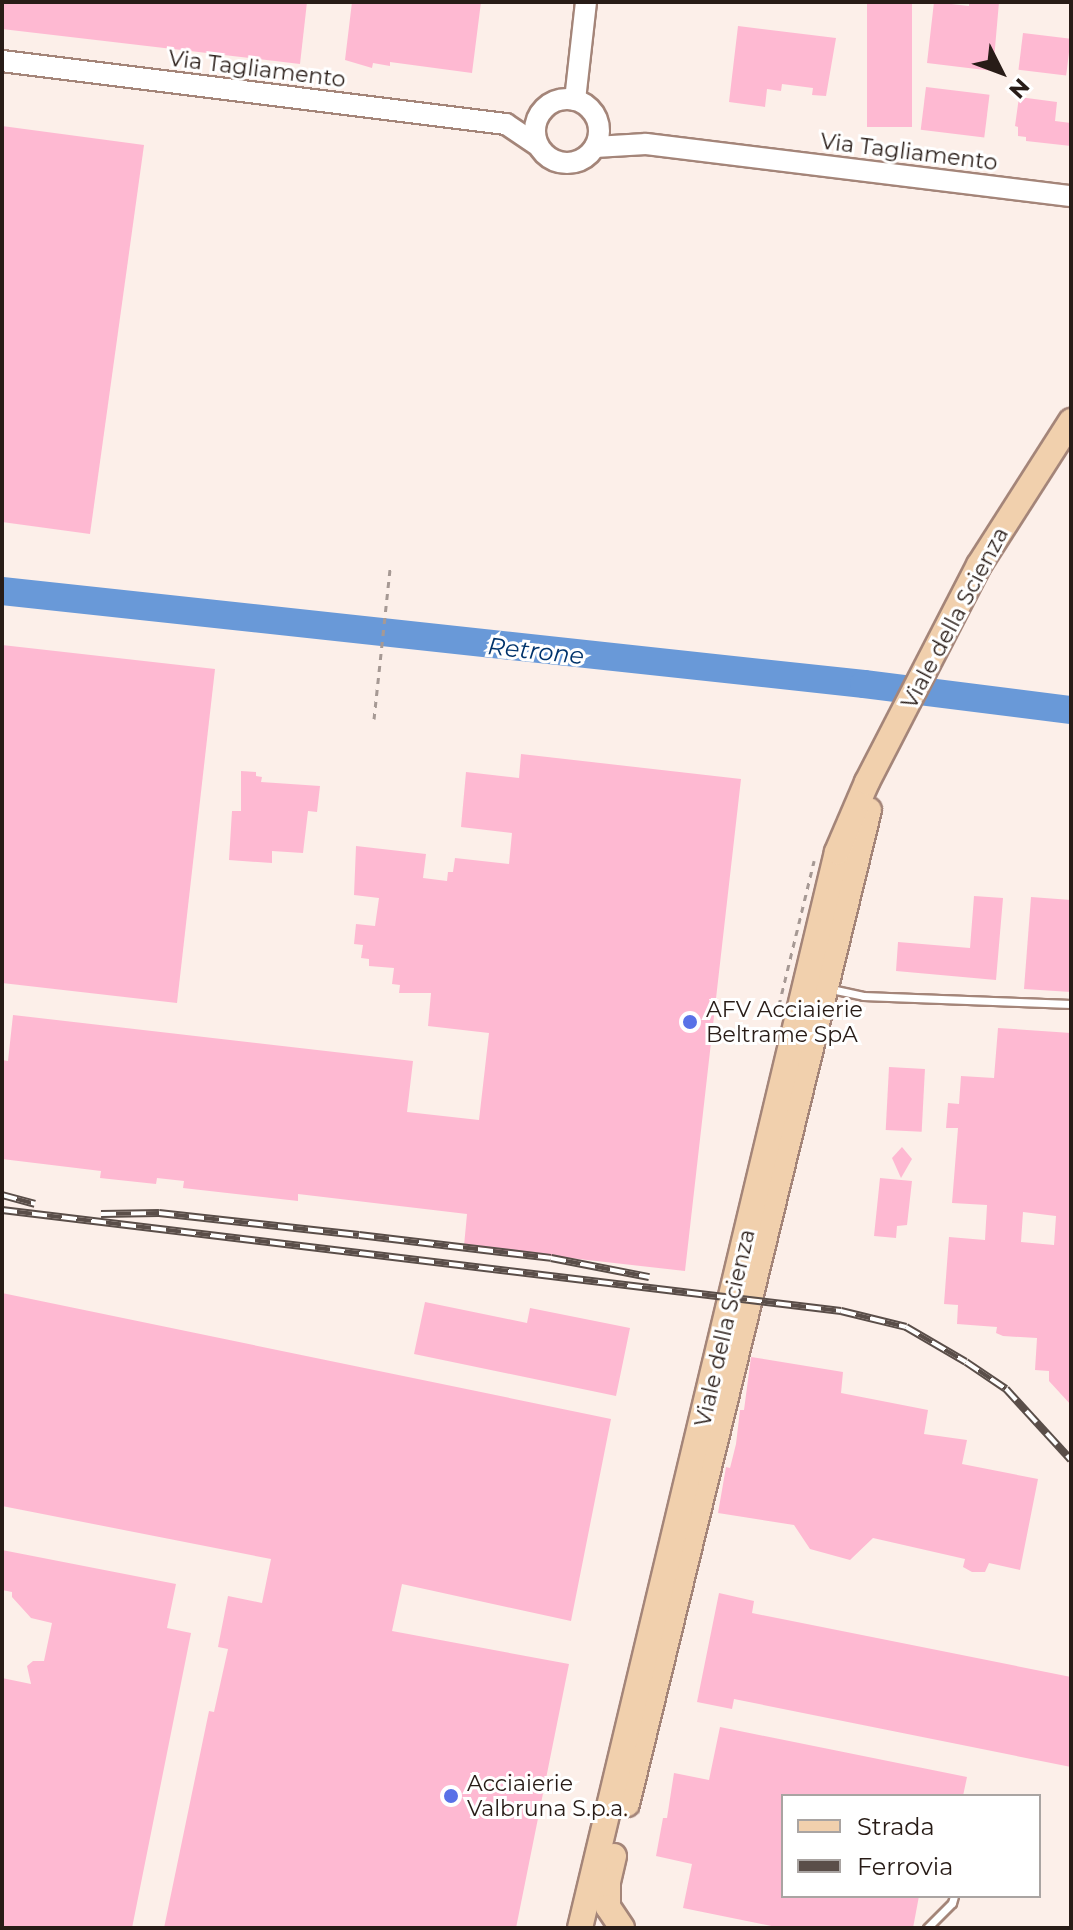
<!DOCTYPE html>
<html>
<head>
<meta charset="utf-8">
<style>
  body { margin:0 }
  #map { position:relative; width:1073px; height:1930px; overflow:hidden; background:#fcefe9; font-family:Montserrat,sans-serif }
  div>[style] { position:absolute }
  .river>* { height:28px; margin:-14px; padding:0 14px; transform-origin:14px; border-radius:14px; background:#6999d8 }
  .building>* { inset:0; background:#feb9d2; transform-origin:0 0 }
  .path>* { height:3px; margin-top:-1.5px; transform-origin:0; background:repeating-linear-gradient(90deg,#a69994 0 6px,transparent 0 12px) }
  .roads { filter:drop-shadow(2px 0 #a48579) drop-shadow(-2px 0 #a48579) drop-shadow(0 2px #a48579) drop-shadow(0 -2px #a48579) }
  .lane>* { height:7px; margin:-3.5px; padding:0 3.5px; transform-origin:3.5px; border-radius:3.5px; background:#fff }
  .secondary>* { height:20px; margin:-10px; padding:0 10px; transform-origin:10px; border-radius:10px; background:#fff }
  .secondary>.ring { margin:-10px; padding:0; box-sizing:content-box; background:none; border:20px solid #fff; border-radius:50% }
  .primary>* { height:24px; margin:-12px; padding:0 12px; transform-origin:12px; border-radius:12px; background:#f1d0ad }
  .rail>* { height:8px; margin-top:-4px; transform-origin:0; background:repeating-linear-gradient(90deg,#fff 0 15px,#5a4e49 0 30px); box-sizing:border-box; border-block:2px solid #5a4e49 }
  .dots>* { width:22px; height:22px; translate:-50% -50%; box-sizing:border-box; border:4px solid #fff; border-radius:50% }
  span { translate:-50% -50%; white-space:nowrap; text-align:center; line-height:1.15; -webkit-text-stroke:6px #fff; paint-order:stroke }
  .street-label { font-size:22px; color:#281c17 }
  .poi-label { font-size:22px; color:#281c17 }
  .left { translate:0 -50%; text-align:left }
  .water-label { font-size:24px; color:#00336b; font-style:italic }
  .frame { position:absolute; inset:0; border:4px solid #281c17; pointer-events:none }
  .legend { position:absolute; left:781px; top:1794px; width:260px; height:104px; box-sizing:border-box; background:#fff; border:2px solid #a9a4a2; margin:0; padding:10px 14px; list-style:none; font-size:24px; color:#281c17 }
  .legend li { display:flex; align-items:center; gap:16px; height:40px }
  .legend b { width:40px; border:2px solid #a9a4a2 }
  .north { position:absolute; left:961px; top:32px; width:80px; height:80px; -webkit-text-stroke:6px #fff; paint-order:stroke; rotate:132deg; font-size:22px; font-weight:700; line-height:32px; text-align:center; color:#281c17 }
  .north::after { content:''; display:block; margin:auto; width:28px; height:36px; background:#281c17; clip-path:polygon(50% 0,100% 100%,50% 72%,0 100%) }
</style>
</head>
<body>
<div id="map">
  <div class="river">
    <div style="left:2px;top:591px;width:867px;rotate:6.16deg"></div>
    <div style="left:864px;top:684px;width:209px;rotate:7.2deg"></div>
  </div>
  <div class="building">
    <div style="clip-path:polygon(2px 2px,307px 2px,300px 64px,2px 29px)"></div>
    <div style="clip-path:polygon(352px 2px,481px 2px,472px 73px,390px 62px,390px 66px,373px 63px,372px 68px,345px 60px)"></div>
    <div style="left:867px;top:2px;width:45px;height:125px"></div>
    <div style="clip-path:polygon(934px 2px,969px 6px,969px 2px,999px 2px,993px 71px,927px 63px)"></div>
    <div style="clip-path:polygon(738px 26px,836px 38px,826px 96px,812px 95px,813px 88px,782px 84px,781px 91px,767px 89px,765px 107px,729px 102px)"></div>
    <div style="left:1023px;top:33px;width:48px;height:37px;rotate:7deg"></div>
    <div style="left:926px;top:87px;width:64px;height:43px;rotate:7deg"></div>
    <div style="clip-path:polygon(1019px 97px,1057px 102px,1055px 121px,1071px 123px,1071px 146px,1026px 141px,1026px 137px,1018px 136px,1018px 127px,1015px 126px)"></div>
    <div style="clip-path:polygon(2px 126px,144px 145px,90px 534px,2px 522px)"></div>
    <div style="clip-path:polygon(2px 645px,215px 669px,177px 1003px,2px 983px)"></div>
    <div style="clip-path:polygon(521px 754px,741px 779px,685px 1271px,464px 1246px,467px 1214px,298px 1194px,298px 1201px,183px 1188px,184px 1181px,157px 1178px,156px 1184px,100px 1178px,101px 1171px,2px 1159px,2px 1060px,8px 1061px,13px 1015px,413px 1061px,407px 1112px,479px 1120px,489px 1033px,428px 1026px,431px 993px,399px 993px,400px 985px,392px 984px,394px 968px,369px 966px,369px 959px,361px 958px,363px 945px,354px 944px,356px 924px,375px 926px,379px 898px,354px 895px,356px 846px,426px 854px,423px 878px,447px 881px,448px 872px,453px 872px,455px 858px,509px 864px,512px 833px,461px 827px,466px 772px,519px 778px)"></div>
    <div style="clip-path:polygon(241px 771px,256px 772px,256px 776px,262px 777px,261px 782px,320px 786px,317px 812px,308px 811px,303px 853px,272px 851px,272px 863px,229px 860px,232px 811px,241px 811px)"></div>
    <div style="clip-path:polygon(974px 896px,1003px 898px,996px 980px,896px 971px,898px 942px,970px 948px)"></div>
    <div style="clip-path:polygon(1031px 897px,1071px 900px,1071px 992px,1024px 989px)"></div>
    <div style="clip-path:polygon(evenodd,998px 1028px,1071px 1033px,1071px 1405px,1049px 1381px,1049px 1371px,1035px 1370px,1037px 1338px,1003px 1336px,996px 1333px,997px 1327px,957px 1324px,958px 1305px,944px 1304px,949px 1237px,985px 1240px,987px 1205px,952px 1203px,958px 1128px,946px 1128px,948px 1103px,959px 1104px,961px 1076px,994px 1078px,998px 1028px,1023px 1212px,1056px 1216px,1054px 1245px,1021px 1242px,1023px 1212px)"></div>
    <div style="left:889px;top:1067px;width:36px;height:63px;rotate:3deg"></div>
    <div style="clip-path:polygon(902px 1147px,912px 1159px,901px 1178px,892px 1158px)"></div>
    <div style="clip-path:polygon(880px 1178px,912px 1181px,907px 1225px,897px 1226px,896px 1238px,874px 1236px)"></div>
    <div style="clip-path:polygon(2px 1293px,611px 1419px,571px 1621px,402px 1584px,392px 1631px,569px 1664px,516px 1928px,164px 1928px,209px 1711px,214px 1712px,228px 1649px,218px 1647px,228px 1596px,262px 1603px,271px 1559px,2px 1506px)"></div>
    <div style="clip-path:polygon(425px 1302px,527px 1323px,530px 1308px,630px 1328px,616px 1396px,414px 1354px)"></div>
    <div style="clip-path:polygon(751px 1357px,843px 1372px,841px 1393px,928px 1410px,924px 1434px,967px 1440px,962px 1464px,1038px 1479px,1020px 1570px,989px 1563px,985px 1572px,972px 1572px,963px 1567px,965px 1559px,873px 1538px,850px 1560px,810px 1549px,794px 1525px,718px 1513px,726px 1467px,730px 1468px,736px 1444px,740px 1410px,744px 1410px)"></div>
    <div style="clip-path:polygon(2px 1550px,176px 1584px,167px 1628px,191px 1633px,132px 1928px,2px 1928px,2px 1678px,31px 1684px,27px 1666px,33px 1661px,44px 1661px,52px 1623px,31px 1618px,12px 1597px,12px 1592px,2px 1590px)"></div>
    <div style="clip-path:polygon(719px 1593px,754px 1601px,752px 1613px,1071px 1677px,1071px 1767px,734px 1699px,732px 1709px,697px 1702px)"></div>
    <div style="clip-path:polygon(720px 1727px,967px 1777px,963px 1796px,783px 1796px,783px 1896px,919px 1896px,913px 1928px,781px 1928px,683px 1908px,692px 1864px,656px 1856px,663px 1818px,667px 1818px,674px 1773px,709px 1780px)"></div>
  </div>
  <div class="path">
    <div style="left:374px;top:719px;width:151px;rotate:-83.9deg"></div>
    <div style="left:776px;top:1017px;width:161px;rotate:-76.3deg"></div>
  </div>
  <div class="roads">
    <div class="lane">
      <div style="left:831px;top:989px;width:33px;rotate:12deg"></div>
      <div style="left:863px;top:996px;width:208px;rotate:2.2deg"></div>
      <div style="left:927px;top:1928px;width:35px;rotate:-45deg"></div>
      <div style="left:952px;top:1903px;width:7px;rotate:-74deg"></div>
    </div>
    <div class="secondary">
      <div style="left:2px;top:61px;width:508px;rotate:7.13deg"></div>
      <div style="left:506px;top:124px;width:37px;rotate:34deg"></div>
      <div class="ring" style="left:535px;top:99px;width:44px;height:44px"></div>
      <div style="left:575px;top:100px;width:99px;rotate:-83.6deg"></div>
      <div style="left:595px;top:147px;width:51px;rotate:-3.4deg"></div>
      <div style="left:646px;top:144px;width:428px;rotate:7deg"></div>
    </div>
    <div class="primary">
      <div style="left:627px;top:1804px;width:1023px;rotate:-76.32deg"></div>
      <div style="left:614px;top:1856px;width:26px;rotate:103deg"></div>
      <div style="left:608px;top:1881px;width:26px;rotate:90deg"></div>
      <div style="left:608px;top:1907px;width:25px;rotate:56deg"></div>
      <div style="left:580px;top:1928px;width:1106px;rotate:-76.57deg"></div>
      <div style="left:837px;top:852px;width:76px;rotate:-66.8deg"></div>
      <div style="left:867px;top:782px;width:244px;rotate:-62.7deg"></div>
      <div style="left:979px;top:565px;width:171px;rotate:-57.4deg"></div>
    </div>
  </div>
  <div class="rail">
    <div style="left:2px;top:1195px;width:34px;rotate:15deg"></div>
    <div style="left:2px;top:1210px;width:845px;rotate:6.86deg"></div>
    <div style="left:841px;top:1311px;width:67px;rotate:13.8deg"></div>
    <div style="left:906px;top:1327px;width:69px;rotate:30.3deg"></div>
    <div style="left:966px;top:1362px;width:48px;rotate:34deg"></div>
    <div style="left:1006px;top:1389px;width:96px;rotate:47.5deg"></div>
    <div style="left:101px;top:1214px;width:58px;rotate:-1deg"></div>
    <div style="left:159px;top:1213px;width:201px;rotate:6.3deg"></div>
    <div style="left:359px;top:1235px;width:193px;rotate:6.8deg"></div>
    <div style="left:551px;top:1258px;width:100px;rotate:11deg"></div>
  </div>
  <div class="dots">
    <div style="left:690px;top:1022px;background:#5971e7"></div>
    <div style="left:451px;top:1796px;background:#5971e7"></div>
  </div>
  <div class="street-label">
    <span style="left:257px;top:69px;rotate:7deg">Via Tagliamento</span>
    <span style="left:909px;top:152px;rotate:7deg">Via Tagliamento</span>
    <span style="left:955px;top:618px;rotate:-62deg">Viale della Scienza</span>
    <span style="left:725px;top:1328px;rotate:-77deg">Viale della Scienza</span>
  </div>
  <div class="poi-label">
    <span class="left" style="left:706px;top:1022px">AFV Acciaierie<br>Beltrame SpA</span>
    <span class="left" style="left:467px;top:1796px">Acciaierie<br>Valbruna S.p.a.</span>
  </div>
  <div class="water-label">
    <span style="left:536px;top:651px;rotate:6deg">Retrone</span>
  </div>
  <div class="frame"></div>
  <ul class="legend">
  <li><b style="height:10px;background:#f1d0ad"></b>Strada</li>
  <li><b style="height:10px;background:#5a4e49"></b>Ferrovia</li>
  </ul>
  <div class="north">N</div>
</div>
</body>
</html>
